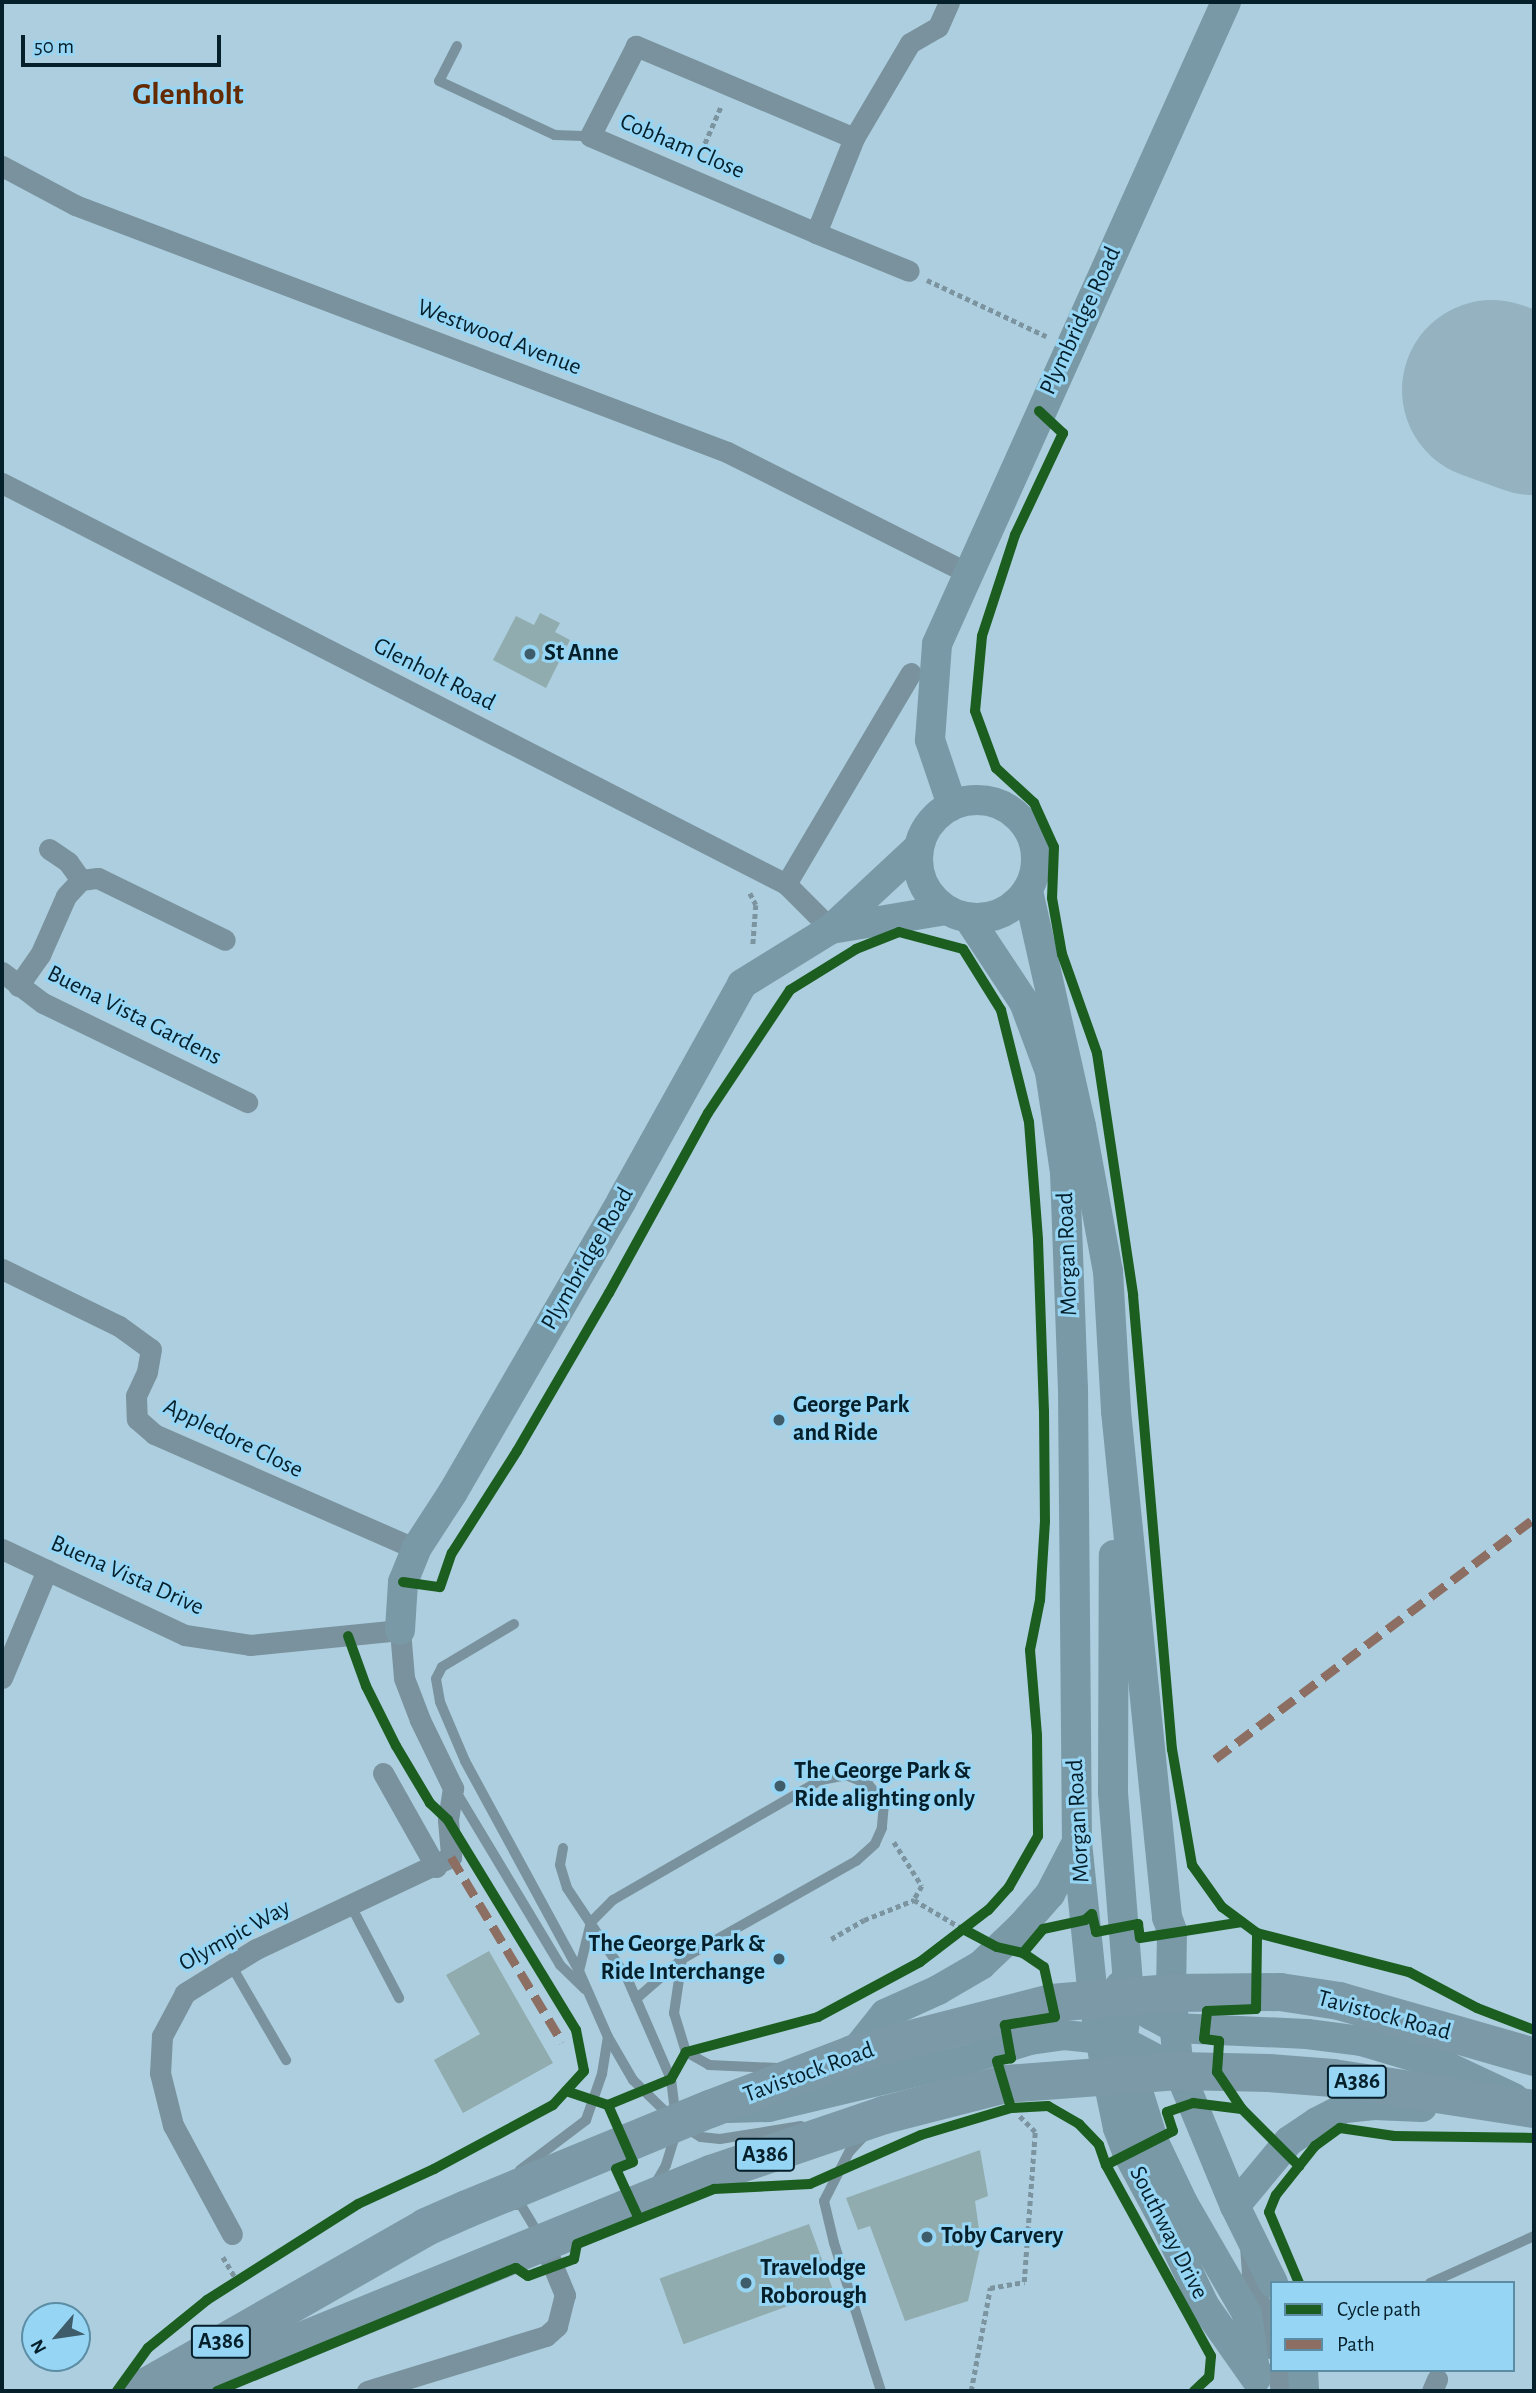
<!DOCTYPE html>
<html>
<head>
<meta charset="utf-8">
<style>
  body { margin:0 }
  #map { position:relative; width:1536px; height:2393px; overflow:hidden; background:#accede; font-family:"Alegreya Sans",sans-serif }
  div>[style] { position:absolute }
  .runway>* { height:180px; margin:-90px; padding:0 90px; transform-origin:90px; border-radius:90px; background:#94b2c0 }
  .building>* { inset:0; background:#90acaf; transform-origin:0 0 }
  .path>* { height:4.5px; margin-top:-2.25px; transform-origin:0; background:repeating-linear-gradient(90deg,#7c94a0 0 5px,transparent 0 8.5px) }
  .lane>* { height:10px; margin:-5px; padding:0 5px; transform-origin:5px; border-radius:5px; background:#79929e }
  .street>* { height:21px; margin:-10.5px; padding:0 10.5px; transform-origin:10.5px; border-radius:10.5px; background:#79929e }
  .secondary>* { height:30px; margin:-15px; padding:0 15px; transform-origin:15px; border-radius:15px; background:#7999a7 }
  .secondary>.ring { margin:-15px; padding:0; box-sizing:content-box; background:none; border:30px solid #7999a7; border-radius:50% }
  .highway>* { height:38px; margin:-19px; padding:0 19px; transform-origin:19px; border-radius:19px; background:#7c99a7 }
  .quiet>* { height:9px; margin-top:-4.5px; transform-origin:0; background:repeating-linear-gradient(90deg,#8d6e63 0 18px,transparent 0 27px) }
  .cycleway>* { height:10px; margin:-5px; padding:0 5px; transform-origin:5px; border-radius:5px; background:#1b5e20 }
  .dots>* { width:19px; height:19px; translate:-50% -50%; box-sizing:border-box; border:4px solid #96d6f4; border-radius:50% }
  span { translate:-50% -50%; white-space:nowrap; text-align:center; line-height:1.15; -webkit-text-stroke:6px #96d6f4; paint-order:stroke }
  .shield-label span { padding:2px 5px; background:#96d6f4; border:2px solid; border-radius:5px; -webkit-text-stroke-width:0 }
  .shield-label { font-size:23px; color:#051f2b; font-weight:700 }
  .street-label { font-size:24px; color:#051f2b }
  .poi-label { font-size:24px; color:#051f2b; font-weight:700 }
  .left { translate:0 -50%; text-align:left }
  .right { translate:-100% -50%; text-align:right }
  .district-label { font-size:32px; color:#662a00; font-weight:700 }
  .frame { position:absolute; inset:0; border:4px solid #051f2b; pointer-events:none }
  .legend { position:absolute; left:1270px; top:2281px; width:245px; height:91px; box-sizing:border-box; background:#96d6f4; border:2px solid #5c8da4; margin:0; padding:9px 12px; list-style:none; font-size:21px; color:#051f2b }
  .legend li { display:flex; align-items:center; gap:14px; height:35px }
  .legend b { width:35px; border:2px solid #5c8da4 }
  .north { position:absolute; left:21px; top:2302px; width:70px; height:70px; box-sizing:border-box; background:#96d6f4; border:2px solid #5c8da4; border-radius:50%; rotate:241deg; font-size:19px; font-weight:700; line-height:28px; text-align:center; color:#051f2b }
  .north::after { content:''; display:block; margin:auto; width:24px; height:32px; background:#3f5c6a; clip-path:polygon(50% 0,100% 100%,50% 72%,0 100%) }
  .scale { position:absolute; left:21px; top:35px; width:200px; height:32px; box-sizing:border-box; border:4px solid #051f2b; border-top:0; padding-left:9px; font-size:21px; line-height:24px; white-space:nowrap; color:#051f2b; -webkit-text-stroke:5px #96d6f4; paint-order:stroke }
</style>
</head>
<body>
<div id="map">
  <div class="runway">
    <div style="left:1492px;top:390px;width:45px;rotate:19.7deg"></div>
  </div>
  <div class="building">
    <div style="clip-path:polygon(540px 613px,560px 623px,555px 632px,570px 640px,546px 688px,493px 660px,516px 616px,534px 625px)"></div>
    <div style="clip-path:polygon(489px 1951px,553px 2063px,463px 2113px,434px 2060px,480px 2034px,446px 1975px)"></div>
    <div style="clip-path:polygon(980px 2150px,988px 2196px,975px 2201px,981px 2244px,968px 2301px,905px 2321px,870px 2226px,858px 2230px,846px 2198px)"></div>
    <div style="left:809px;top:2224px;width:70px;height:159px;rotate:70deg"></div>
  </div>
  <div class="path">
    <div style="left:698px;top:159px;width:58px;rotate:-66.5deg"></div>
    <div style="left:927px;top:280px;width:132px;rotate:25.2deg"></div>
    <div style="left:750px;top:893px;width:13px;rotate:63deg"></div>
    <div style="left:756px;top:905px;width:41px;rotate:94.2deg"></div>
    <div style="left:894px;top:1842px;width:52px;rotate:57.5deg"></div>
    <div style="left:922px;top:1886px;width:16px;rotate:120deg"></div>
    <div style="left:914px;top:1900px;width:57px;rotate:30.6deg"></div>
    <div style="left:831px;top:1939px;width:38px;rotate:-30deg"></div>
    <div style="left:864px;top:1920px;width:54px;rotate:-21.8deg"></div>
    <div style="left:223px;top:2257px;width:27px;rotate:59deg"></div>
    <div style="left:971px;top:2391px;width:105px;rotate:-79.5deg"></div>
    <div style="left:990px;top:2288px;width:35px;rotate:-10deg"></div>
    <div style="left:1024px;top:2282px;width:150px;rotate:-85.8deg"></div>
    <div style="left:1035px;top:2132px;width:23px;rotate:-135deg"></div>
  </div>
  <div class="lane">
    <div style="left:457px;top:46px;width:39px;rotate:117deg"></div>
    <div style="left:439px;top:81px;width:128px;rotate:25deg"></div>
    <div style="left:555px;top:135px;width:35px;rotate:2deg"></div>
    <div style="left:514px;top:1624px;width:84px;rotate:149.2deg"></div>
    <div style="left:442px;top:1667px;width:13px;rotate:117deg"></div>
    <div style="left:436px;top:1679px;width:23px;rotate:80deg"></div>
    <div style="left:440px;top:1702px;width:64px;rotate:67deg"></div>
    <div style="left:465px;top:1761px;width:239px;rotate:61.5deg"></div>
    <div style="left:579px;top:1971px;width:72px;rotate:66.3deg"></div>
    <div style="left:608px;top:2037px;width:50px;rotate:59.8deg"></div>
    <div style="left:633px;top:2080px;width:54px;rotate:44.3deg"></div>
    <div style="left:455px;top:1790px;width:204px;rotate:59deg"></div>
    <div style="left:560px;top:1965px;width:35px;rotate:44deg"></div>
    <div style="left:563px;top:1848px;width:17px;rotate:100deg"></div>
    <div style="left:560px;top:1865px;width:24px;rotate:73deg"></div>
    <div style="left:567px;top:1888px;width:108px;rotate:56.3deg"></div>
    <div style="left:627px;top:1978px;width:110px;rotate:66.5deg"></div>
    <div style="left:671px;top:2079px;width:38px;rotate:83deg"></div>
    <div style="left:351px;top:1906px;width:104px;rotate:62.4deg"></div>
    <div style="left:682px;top:1959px;width:55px;rotate:98.4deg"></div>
    <div style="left:674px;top:2013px;width:41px;rotate:72.9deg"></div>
    <div style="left:686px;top:2052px;width:26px;rotate:29deg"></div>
    <div style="left:709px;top:2065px;width:68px;rotate:2.5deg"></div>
    <div style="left:231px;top:1965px;width:110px;rotate:59.9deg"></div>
    <div style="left:579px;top:1971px;width:50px;rotate:-76.2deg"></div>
    <div style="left:591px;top:1922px;width:31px;rotate:-45deg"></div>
    <div style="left:613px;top:1900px;width:240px;rotate:-30deg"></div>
    <div style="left:821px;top:1780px;width:25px;rotate:-11deg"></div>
    <div style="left:846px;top:1775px;width:24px;rotate:22deg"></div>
    <div style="left:868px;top:1784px;width:25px;rotate:50deg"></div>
    <div style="left:884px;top:1803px;width:25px;rotate:95deg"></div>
    <div style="left:882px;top:1828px;width:17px;rotate:114deg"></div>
    <div style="left:875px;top:1844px;width:25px;rotate:138deg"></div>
    <div style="left:856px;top:1861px;width:200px;rotate:150.6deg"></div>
    <div style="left:682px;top:1959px;width:61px;rotate:139deg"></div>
    <div style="left:688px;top:2129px;width:15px;rotate:32deg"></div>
    <div style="left:701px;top:2137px;width:19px;rotate:6deg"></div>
    <div style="left:720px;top:2139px;width:82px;rotate:-9.1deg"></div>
    <div style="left:865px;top:2135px;width:23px;rotate:133deg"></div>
    <div style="left:849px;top:2152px;width:55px;rotate:117deg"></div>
    <div style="left:824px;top:2201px;width:43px;rotate:76.6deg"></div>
    <div style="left:834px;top:2243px;width:155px;rotate:72.4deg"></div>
    <div style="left:520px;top:2170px;width:83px;rotate:-37.1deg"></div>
    <div style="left:586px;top:2120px;width:49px;rotate:-70.8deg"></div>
    <div style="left:602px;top:2074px;width:37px;rotate:-81deg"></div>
    <div style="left:654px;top:2186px;width:24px;rotate:-60deg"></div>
    <div style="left:666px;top:2165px;width:34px;rotate:-73deg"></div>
    <div style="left:512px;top:2205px;width:9px"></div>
    <div style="left:521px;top:2205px;width:37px;rotate:59deg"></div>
    <div style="left:1430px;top:2283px;width:114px;rotate:-24.3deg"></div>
  </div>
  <div class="street">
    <div style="left:854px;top:138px;width:237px;rotate:-157.1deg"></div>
    <div style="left:636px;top:46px;width:101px;rotate:117.1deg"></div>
    <div style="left:590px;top:136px;width:246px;rotate:23.2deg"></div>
    <div style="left:816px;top:233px;width:102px;rotate:-68.2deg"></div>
    <div style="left:854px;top:138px;width:110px;rotate:-59.5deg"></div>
    <div style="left:910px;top:43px;width:32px;rotate:-30deg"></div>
    <div style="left:938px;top:27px;width:27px;rotate:-66deg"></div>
    <div style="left:2px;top:166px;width:83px;rotate:28.1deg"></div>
    <div style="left:75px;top:205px;width:697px;rotate:20.75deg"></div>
    <div style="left:727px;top:452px;width:272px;rotate:26.7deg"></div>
    <div style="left:816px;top:233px;width:100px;rotate:22.2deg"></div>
    <div style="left:2px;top:483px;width:881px;rotate:27.09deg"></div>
    <div style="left:786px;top:884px;width:64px;rotate:45deg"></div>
    <div style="left:49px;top:849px;width:23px;rotate:34deg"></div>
    <div style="left:68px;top:862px;width:22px;rotate:54deg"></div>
    <div style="left:81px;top:880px;width:17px;rotate:-7deg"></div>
    <div style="left:98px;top:878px;width:141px;rotate:26deg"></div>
    <div style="left:786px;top:884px;width:245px;rotate:-59.4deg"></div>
    <div style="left:2px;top:972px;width:51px;rotate:37.1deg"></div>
    <div style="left:43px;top:1003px;width:227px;rotate:25.9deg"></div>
    <div style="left:18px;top:986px;width:38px;rotate:-55deg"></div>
    <div style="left:40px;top:955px;width:64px;rotate:-66.2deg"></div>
    <div style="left:66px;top:896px;width:22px;rotate:-47deg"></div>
    <div style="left:2px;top:1269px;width:130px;rotate:26deg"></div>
    <div style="left:119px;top:1326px;width:39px;rotate:36deg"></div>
    <div style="left:151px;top:1349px;width:23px;rotate:100deg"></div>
    <div style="left:147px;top:1372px;width:26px;rotate:115deg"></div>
    <div style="left:136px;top:1396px;width:23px;rotate:88deg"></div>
    <div style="left:137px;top:1419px;width:23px;rotate:41deg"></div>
    <div style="left:154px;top:1434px;width:286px;rotate:23.7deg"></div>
    <div style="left:2px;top:1549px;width:202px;rotate:25.2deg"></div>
    <div style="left:185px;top:1635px;width:66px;rotate:8.7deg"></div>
    <div style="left:250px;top:1645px;width:151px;rotate:-5.7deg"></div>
    <div style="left:400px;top:1630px;width:48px;rotate:85.2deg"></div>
    <div style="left:404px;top:1678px;width:45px;rotate:69.1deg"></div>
    <div style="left:420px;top:1720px;width:76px;rotate:64.1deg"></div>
    <div style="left:453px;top:1788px;width:32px;rotate:99deg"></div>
    <div style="left:448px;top:1820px;width:37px;rotate:85deg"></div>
    <div style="left:451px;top:1857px;width:216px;rotate:154.7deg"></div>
    <div style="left:256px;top:1949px;width:84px;rotate:148.2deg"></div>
    <div style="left:185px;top:1993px;width:49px;rotate:118.1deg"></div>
    <div style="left:162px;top:2036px;width:37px;rotate:93deg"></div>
    <div style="left:160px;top:2073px;width:54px;rotate:76deg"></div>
    <div style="left:173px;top:2125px;width:124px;rotate:61.6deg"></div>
    <div style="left:2px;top:1678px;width:117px;rotate:-67.4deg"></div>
    <div style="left:383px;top:1773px;width:108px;rotate:60.6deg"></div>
    <div style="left:1250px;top:2245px;width:31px;rotate:86deg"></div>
    <div style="left:1252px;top:2276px;width:75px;rotate:74.5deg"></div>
    <div style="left:1277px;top:2370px;width:21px;rotate:79deg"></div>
    <div style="left:367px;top:2391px;width:187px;rotate:-17.1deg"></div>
    <div style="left:546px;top:2336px;width:15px;rotate:-42deg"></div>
    <div style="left:557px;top:2326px;width:32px;rotate:-76deg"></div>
    <div style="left:565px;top:2295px;width:57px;rotate:-112.5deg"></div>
    <div style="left:1432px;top:2391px;width:13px;rotate:-67deg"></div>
  </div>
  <div class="secondary">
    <div class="ring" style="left:918px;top:800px;width:88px;height:88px"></div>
    <div style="left:952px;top:805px;width:69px;rotate:-108.7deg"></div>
    <div style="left:930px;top:740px;width:96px;rotate:-85.8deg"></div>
    <div style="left:937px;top:644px;width:704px;rotate:-65.76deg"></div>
    <div style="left:1028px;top:891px;width:241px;rotate:77.3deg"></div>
    <div style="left:1081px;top:1126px;width:147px;rotate:79.5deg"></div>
    <div style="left:1108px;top:1271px;width:140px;rotate:86.7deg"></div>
    <div style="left:1116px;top:1411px;width:509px;rotate:84.24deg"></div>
    <div style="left:1167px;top:1917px;width:15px;rotate:70deg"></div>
    <div style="left:1172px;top:1931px;width:62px;rotate:90.9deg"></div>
    <div style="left:1171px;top:1993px;width:78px;rotate:84.1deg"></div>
    <div style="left:1179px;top:2071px;width:146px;rotate:67.5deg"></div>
    <div style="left:1235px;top:2206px;width:86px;rotate:63.7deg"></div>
    <div style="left:969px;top:919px;width:100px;rotate:56.5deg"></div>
    <div style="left:1024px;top:1002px;width:75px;rotate:69.6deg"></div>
    <div style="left:1050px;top:1072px;width:101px;rotate:81.5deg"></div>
    <div style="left:1065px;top:1172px;width:217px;rotate:87.9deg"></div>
    <div style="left:1073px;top:1389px;width:453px;rotate:89.5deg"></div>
    <div style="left:1077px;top:1842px;width:157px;rotate:84.1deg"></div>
    <div style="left:1093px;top:1998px;width:78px;rotate:79.7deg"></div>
    <div style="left:1107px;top:2075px;width:54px;rotate:78.3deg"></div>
    <div style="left:1118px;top:2128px;width:26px;rotate:69deg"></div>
    <div style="left:1127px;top:2152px;width:78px;rotate:61.8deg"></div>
    <div style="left:1164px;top:2221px;width:93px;rotate:64.5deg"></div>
    <div style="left:1204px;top:2305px;width:90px;rotate:54.9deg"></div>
    <div style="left:831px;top:929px;width:117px;rotate:-9.4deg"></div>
    <div style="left:400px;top:1630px;width:48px;rotate:-86.4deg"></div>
    <div style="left:403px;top:1582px;width:35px;rotate:-68deg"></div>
    <div style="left:416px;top:1549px;width:68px;rotate:-57deg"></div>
    <div style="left:453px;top:1492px;width:337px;rotate:-59.9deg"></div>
    <div style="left:622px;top:1200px;width:247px;rotate:-60.9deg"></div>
    <div style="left:742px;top:984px;width:105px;rotate:-31.7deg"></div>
    <div style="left:831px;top:929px;width:120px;rotate:-43deg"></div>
    <div style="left:1120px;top:1986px;width:42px;rotate:43.1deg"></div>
    <div style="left:1151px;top:2015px;width:27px;rotate:28deg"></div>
    <div style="left:1175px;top:2028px;width:132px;rotate:2.6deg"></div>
    <div style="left:1307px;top:2034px;width:54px;rotate:7.4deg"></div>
    <div style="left:1361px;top:2041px;width:91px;rotate:16.6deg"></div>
    <div style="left:1448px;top:2067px;width:73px;rotate:25.2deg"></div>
    <div style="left:853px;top:2054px;width:51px;rotate:-51.3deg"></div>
    <div style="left:885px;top:2014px;width:58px;rotate:-24.4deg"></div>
    <div style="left:938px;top:1990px;width:50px;rotate:-30.2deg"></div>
    <div style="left:981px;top:1965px;width:57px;rotate:-43.6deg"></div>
    <div style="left:1022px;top:1926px;width:43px;rotate:-48.8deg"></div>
    <div style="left:1050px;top:1894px;width:59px;rotate:-62.6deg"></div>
    <div style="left:1138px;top:2054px;width:22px;rotate:103deg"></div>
    <div style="left:1133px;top:2075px;width:68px;rotate:72.9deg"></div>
    <div style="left:1153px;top:2140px;width:70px;rotate:64.5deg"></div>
    <div style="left:1183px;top:2203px;width:128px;rotate:60deg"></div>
    <div style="left:1247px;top:2314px;width:58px;rotate:82deg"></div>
    <div style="left:1109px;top:2072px;width:34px;rotate:-67deg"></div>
    <div style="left:1122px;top:2041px;width:46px;rotate:-81.2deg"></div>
    <div style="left:1129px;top:1996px;width:205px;rotate:-94.5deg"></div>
    <div style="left:1113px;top:1792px;width:237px;rotate:-89.8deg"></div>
    <div style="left:728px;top:2108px;width:41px;rotate:-1.4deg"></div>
    <div style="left:769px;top:2107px;width:203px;rotate:-13.4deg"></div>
    <div style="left:966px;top:2060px;width:67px;rotate:-17.4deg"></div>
    <div style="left:1030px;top:2040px;width:34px;rotate:-8deg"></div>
    <div style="left:1064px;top:2035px;width:58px;rotate:5.9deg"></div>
    <div style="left:1122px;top:2041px;width:64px;rotate:27.8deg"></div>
    <div style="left:1235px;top:2206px;width:85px;rotate:-50.3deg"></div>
    <div style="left:1289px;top:2141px;width:34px;rotate:-34deg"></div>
    <div style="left:1317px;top:2122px;width:31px;rotate:-27deg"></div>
    <div style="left:1345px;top:2108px;width:29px;rotate:-6deg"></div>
    <div style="left:1374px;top:2105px;width:48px;rotate:2.4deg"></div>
    <div style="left:1303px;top:2370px;width:21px;rotate:87deg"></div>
  </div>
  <div class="highway">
    <div style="left:139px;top:2391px;width:331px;rotate:-29.7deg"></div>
    <div style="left:426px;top:2227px;width:45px;rotate:-23.7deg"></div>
    <div style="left:467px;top:2209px;width:263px;rotate:-22.4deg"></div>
    <div style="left:710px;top:2109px;width:153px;rotate:-21deg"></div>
    <div style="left:853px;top:2054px;width:204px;rotate:-14.4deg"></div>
    <div style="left:1051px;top:2003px;width:120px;rotate:-4.8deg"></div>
    <div style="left:1171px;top:1993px;width:109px;rotate:-0.5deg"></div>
    <div style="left:1280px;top:1992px;width:60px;rotate:8.7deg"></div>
    <div style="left:1339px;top:2001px;width:203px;rotate:16deg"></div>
    <div style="left:179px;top:2391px;width:575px;rotate:-22.19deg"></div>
    <div style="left:711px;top:2174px;width:183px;rotate:-18.8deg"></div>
    <div style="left:884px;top:2115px;width:126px;rotate:-14.3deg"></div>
    <div style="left:1006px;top:2084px;width:173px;rotate:-4.3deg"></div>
    <div style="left:1179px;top:2071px;width:90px;rotate:1.3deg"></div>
    <div style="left:1269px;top:2073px;width:64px;rotate:4.5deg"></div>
    <div style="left:1333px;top:2078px;width:203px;rotate:8.8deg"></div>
  </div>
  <div class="quiet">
    <div style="left:1215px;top:1759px;width:399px;rotate:-37deg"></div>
    <div style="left:451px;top:1857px;width:216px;rotate:59deg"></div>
  </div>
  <div class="cycleway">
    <div style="left:1039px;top:411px;width:33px;rotate:43deg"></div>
    <div style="left:1063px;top:433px;width:113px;rotate:115.2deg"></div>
    <div style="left:1015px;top:535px;width:106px;rotate:108.1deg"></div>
    <div style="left:982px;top:636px;width:75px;rotate:95.3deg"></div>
    <div style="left:975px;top:711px;width:61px;rotate:69.8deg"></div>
    <div style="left:996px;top:768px;width:52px;rotate:42.6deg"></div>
    <div style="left:1034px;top:803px;width:48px;rotate:65.6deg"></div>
    <div style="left:1054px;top:847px;width:51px;rotate:92.2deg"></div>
    <div style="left:1052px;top:898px;width:57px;rotate:79.9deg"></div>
    <div style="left:1062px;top:954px;width:105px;rotate:70.5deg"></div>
    <div style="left:1097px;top:1053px;width:245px;rotate:81.5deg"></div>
    <div style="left:1133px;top:1295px;width:456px;rotate:85.1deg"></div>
    <div style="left:1172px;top:1749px;width:118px;rotate:80.2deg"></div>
    <div style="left:1192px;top:1865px;width:52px;rotate:54.5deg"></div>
    <div style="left:1222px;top:1907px;width:44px;rotate:36.6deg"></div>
    <div style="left:1257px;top:1933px;width:157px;rotate:14.4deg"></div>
    <div style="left:1409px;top:1972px;width:77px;rotate:27.9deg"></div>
    <div style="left:1477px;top:2008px;width:61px;rotate:21.1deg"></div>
    <div style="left:403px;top:1582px;width:37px;rotate:8deg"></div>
    <div style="left:440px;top:1587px;width:36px;rotate:-71deg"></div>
    <div style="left:452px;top:1553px;width:121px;rotate:-57.5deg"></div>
    <div style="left:517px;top:1451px;width:183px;rotate:-59.8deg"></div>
    <div style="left:609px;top:1293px;width:205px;rotate:-61.2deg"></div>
    <div style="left:708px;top:1113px;width:148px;rotate:-56.3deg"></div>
    <div style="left:790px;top:990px;width:78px;rotate:-31.8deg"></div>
    <div style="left:856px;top:949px;width:46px;rotate:-21.6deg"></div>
    <div style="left:899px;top:932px;width:66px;rotate:14.9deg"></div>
    <div style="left:963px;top:949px;width:72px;rotate:58.1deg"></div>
    <div style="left:1001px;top:1010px;width:115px;rotate:76deg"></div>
    <div style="left:1029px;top:1122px;width:118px;rotate:85.6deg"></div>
    <div style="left:1038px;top:1240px;width:171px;rotate:88deg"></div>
    <div style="left:1044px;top:1411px;width:110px;rotate:89.5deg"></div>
    <div style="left:1045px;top:1521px;width:79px;rotate:93.6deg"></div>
    <div style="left:1040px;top:1600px;width:51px;rotate:101.3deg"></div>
    <div style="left:1030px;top:1650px;width:85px;rotate:85.3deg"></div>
    <div style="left:1037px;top:1735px;width:101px;rotate:89.4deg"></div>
    <div style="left:1038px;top:1836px;width:59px;rotate:119.6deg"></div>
    <div style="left:1009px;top:1887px;width:31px;rotate:132deg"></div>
    <div style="left:988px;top:1910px;width:86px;rotate:142.6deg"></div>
    <div style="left:920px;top:1962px;width:116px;rotate:151.7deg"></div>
    <div style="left:818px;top:2017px;width:137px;rotate:165.1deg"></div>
    <div style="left:686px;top:2052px;width:31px;rotate:119deg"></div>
    <div style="left:671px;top:2079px;width:68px;rotate:157.6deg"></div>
    <div style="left:963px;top:1929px;width:38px;rotate:28deg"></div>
    <div style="left:997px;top:1947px;width:27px;rotate:13deg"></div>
    <div style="left:1023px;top:1953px;width:25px;rotate:34deg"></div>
    <div style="left:1044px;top:1967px;width:51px;rotate:77.6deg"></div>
    <div style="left:1055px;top:2017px;width:51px;rotate:170.9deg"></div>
    <div style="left:1005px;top:2025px;width:34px;rotate:80deg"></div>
    <div style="left:1011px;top:2058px;width:14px;rotate:168deg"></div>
    <div style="left:997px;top:2061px;width:49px;rotate:73.4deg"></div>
    <div style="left:1023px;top:1953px;width:31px;rotate:-50deg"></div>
    <div style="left:1043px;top:1929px;width:43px;rotate:-12.1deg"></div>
    <div style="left:1085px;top:1920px;width:9px;rotate:-41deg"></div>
    <div style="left:1092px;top:1914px;width:18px;rotate:77deg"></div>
    <div style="left:1096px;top:1932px;width:43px;rotate:-10.8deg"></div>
    <div style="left:1138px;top:1924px;width:14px;rotate:82deg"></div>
    <div style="left:1140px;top:1938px;width:103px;rotate:-8.9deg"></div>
    <div style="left:566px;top:2091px;width:44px;rotate:18.4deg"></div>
    <div style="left:608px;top:2105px;width:62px;rotate:66.3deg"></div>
    <div style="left:633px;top:2162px;width:18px;rotate:158deg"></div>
    <div style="left:616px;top:2169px;width:55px;rotate:65.3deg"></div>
    <div style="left:1242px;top:2109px;width:45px;rotate:-124deg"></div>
    <div style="left:1217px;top:2072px;width:31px;rotate:-86deg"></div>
    <div style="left:1219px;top:2041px;width:15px;rotate:-172deg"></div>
    <div style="left:1204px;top:2039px;width:8px;rotate:-83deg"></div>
    <div style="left:1205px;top:2031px;width:20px;rotate:-84deg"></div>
    <div style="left:1207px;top:2011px;width:49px;rotate:-2.3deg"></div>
    <div style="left:1256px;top:2009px;width:76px;rotate:-89.2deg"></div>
    <div style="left:1106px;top:2165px;width:75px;rotate:-26.9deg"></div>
    <div style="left:1173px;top:2131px;width:20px;rotate:-108deg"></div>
    <div style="left:1167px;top:2112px;width:28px;rotate:-19deg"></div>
    <div style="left:1193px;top:2103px;width:49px;rotate:7deg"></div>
    <div style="left:1242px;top:2109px;width:81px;rotate:45deg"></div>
    <div style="left:1299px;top:2283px;width:77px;rotate:-112.9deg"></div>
    <div style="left:1269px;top:2212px;width:18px;rotate:-68deg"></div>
    <div style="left:1276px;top:2195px;width:63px;rotate:-51.5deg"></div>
    <div style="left:1315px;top:2146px;width:31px;rotate:-36deg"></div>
    <div style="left:1340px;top:2128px;width:55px;rotate:8.4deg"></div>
    <div style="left:1394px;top:2136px;width:140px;rotate:0.8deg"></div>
    <div style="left:117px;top:2391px;width:53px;rotate:-54.2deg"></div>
    <div style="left:148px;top:2348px;width:76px;rotate:-39.1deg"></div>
    <div style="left:207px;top:2300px;width:179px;rotate:-32.4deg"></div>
    <div style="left:358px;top:2204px;width:84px;rotate:-24.7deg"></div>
    <div style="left:434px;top:2169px;width:135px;rotate:-28.3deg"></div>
    <div style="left:553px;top:2105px;width:46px;rotate:-47.6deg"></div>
    <div style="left:584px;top:2071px;width:42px;rotate:-101deg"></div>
    <div style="left:576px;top:2030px;width:246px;rotate:-121.4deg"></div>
    <div style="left:448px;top:1820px;width:25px;rotate:-137deg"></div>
    <div style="left:430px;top:1803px;width:66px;rotate:-120.8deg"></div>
    <div style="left:396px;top:1746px;width:67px;rotate:-116.6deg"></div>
    <div style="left:366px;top:1686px;width:53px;rotate:-109.8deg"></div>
    <div style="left:217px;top:2391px;width:323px;rotate:-22.4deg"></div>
    <div style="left:516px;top:2268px;width:14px;rotate:34deg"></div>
    <div style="left:528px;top:2276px;width:49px;rotate:-20.3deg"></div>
    <div style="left:574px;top:2259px;width:15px;rotate:-79deg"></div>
    <div style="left:577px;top:2244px;width:148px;rotate:-21.9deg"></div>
    <div style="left:714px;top:2189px;width:96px;rotate:-3deg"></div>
    <div style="left:810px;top:2184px;width:121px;rotate:-23.8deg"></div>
    <div style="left:921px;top:2135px;width:94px;rotate:-16.7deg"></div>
    <div style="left:1011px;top:2108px;width:37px;rotate:-3deg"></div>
    <div style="left:1048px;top:2106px;width:36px;rotate:30deg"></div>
    <div style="left:1079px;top:2124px;width:29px;rotate:46deg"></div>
    <div style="left:1099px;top:2145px;width:21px;rotate:71deg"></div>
    <div style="left:1106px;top:2165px;width:218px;rotate:61.2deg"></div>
    <div style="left:1211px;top:2356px;width:21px;rotate:95deg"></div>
    <div style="left:1209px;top:2377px;width:21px;rotate:137deg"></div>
  </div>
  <div class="dots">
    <div style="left:530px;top:654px;background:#3f5c6a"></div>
    <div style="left:779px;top:1420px;background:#3f5c6a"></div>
    <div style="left:780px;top:1786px;background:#3f5c6a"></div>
    <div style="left:779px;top:1959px;background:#3f5c6a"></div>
    <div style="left:927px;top:2237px;background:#3f5c6a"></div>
    <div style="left:746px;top:2283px;background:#3f5c6a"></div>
  </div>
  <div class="shield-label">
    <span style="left:1357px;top:2082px">A386</span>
    <span style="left:765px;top:2155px">A386</span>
    <span style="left:221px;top:2342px">A386</span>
  </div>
  <div class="street-label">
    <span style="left:682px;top:147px;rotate:23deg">Cobham Close</span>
    <span style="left:1081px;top:321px;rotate:-65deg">Plymbridge Road</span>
    <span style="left:499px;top:338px;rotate:21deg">Westwood Avenue</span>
    <span style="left:434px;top:675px;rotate:27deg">Glenholt Road</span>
    <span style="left:134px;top:1016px;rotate:27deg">Buena Vista Gardens</span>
    <span style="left:1068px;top:1254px;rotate:-92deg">Morgan Road</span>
    <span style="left:588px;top:1259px;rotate:-60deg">Plymbridge Road</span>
    <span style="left:233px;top:1439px;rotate:26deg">Appledore Close</span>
    <span style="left:127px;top:1576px;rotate:24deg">Buena Vista Drive</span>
    <span style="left:1079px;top:1821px;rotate:-93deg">Morgan Road</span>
    <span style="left:235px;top:1936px;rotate:-29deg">Olympic Way</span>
    <span style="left:1384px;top:2016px;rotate:15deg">Tavistock Road</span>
    <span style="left:809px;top:2073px;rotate:-20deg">Tavistock Road</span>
    <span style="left:1168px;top:2233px;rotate:63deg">Southway Drive</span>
  </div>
  <div class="poi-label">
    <span class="left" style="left:544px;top:654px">St Anne</span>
    <span class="left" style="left:793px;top:1420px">George Park<br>and Ride</span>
    <span class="left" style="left:794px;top:1786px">The George Park &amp;<br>Ride alighting only</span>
    <span class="right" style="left:765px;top:1959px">The George Park &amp;<br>Ride Interchange</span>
    <span class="left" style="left:941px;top:2237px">Toby Carvery</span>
    <span class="left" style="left:760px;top:2283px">Travelodge<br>Roborough</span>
  </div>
  <div class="district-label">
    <span style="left:188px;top:94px">Glenholt</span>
  </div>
  <div class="frame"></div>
  <ul class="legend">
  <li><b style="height:9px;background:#1b5e20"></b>Cycle path</li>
  <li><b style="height:9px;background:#8d6e63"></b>Path</li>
  </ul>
  <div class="north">N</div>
  <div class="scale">50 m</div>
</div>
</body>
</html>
